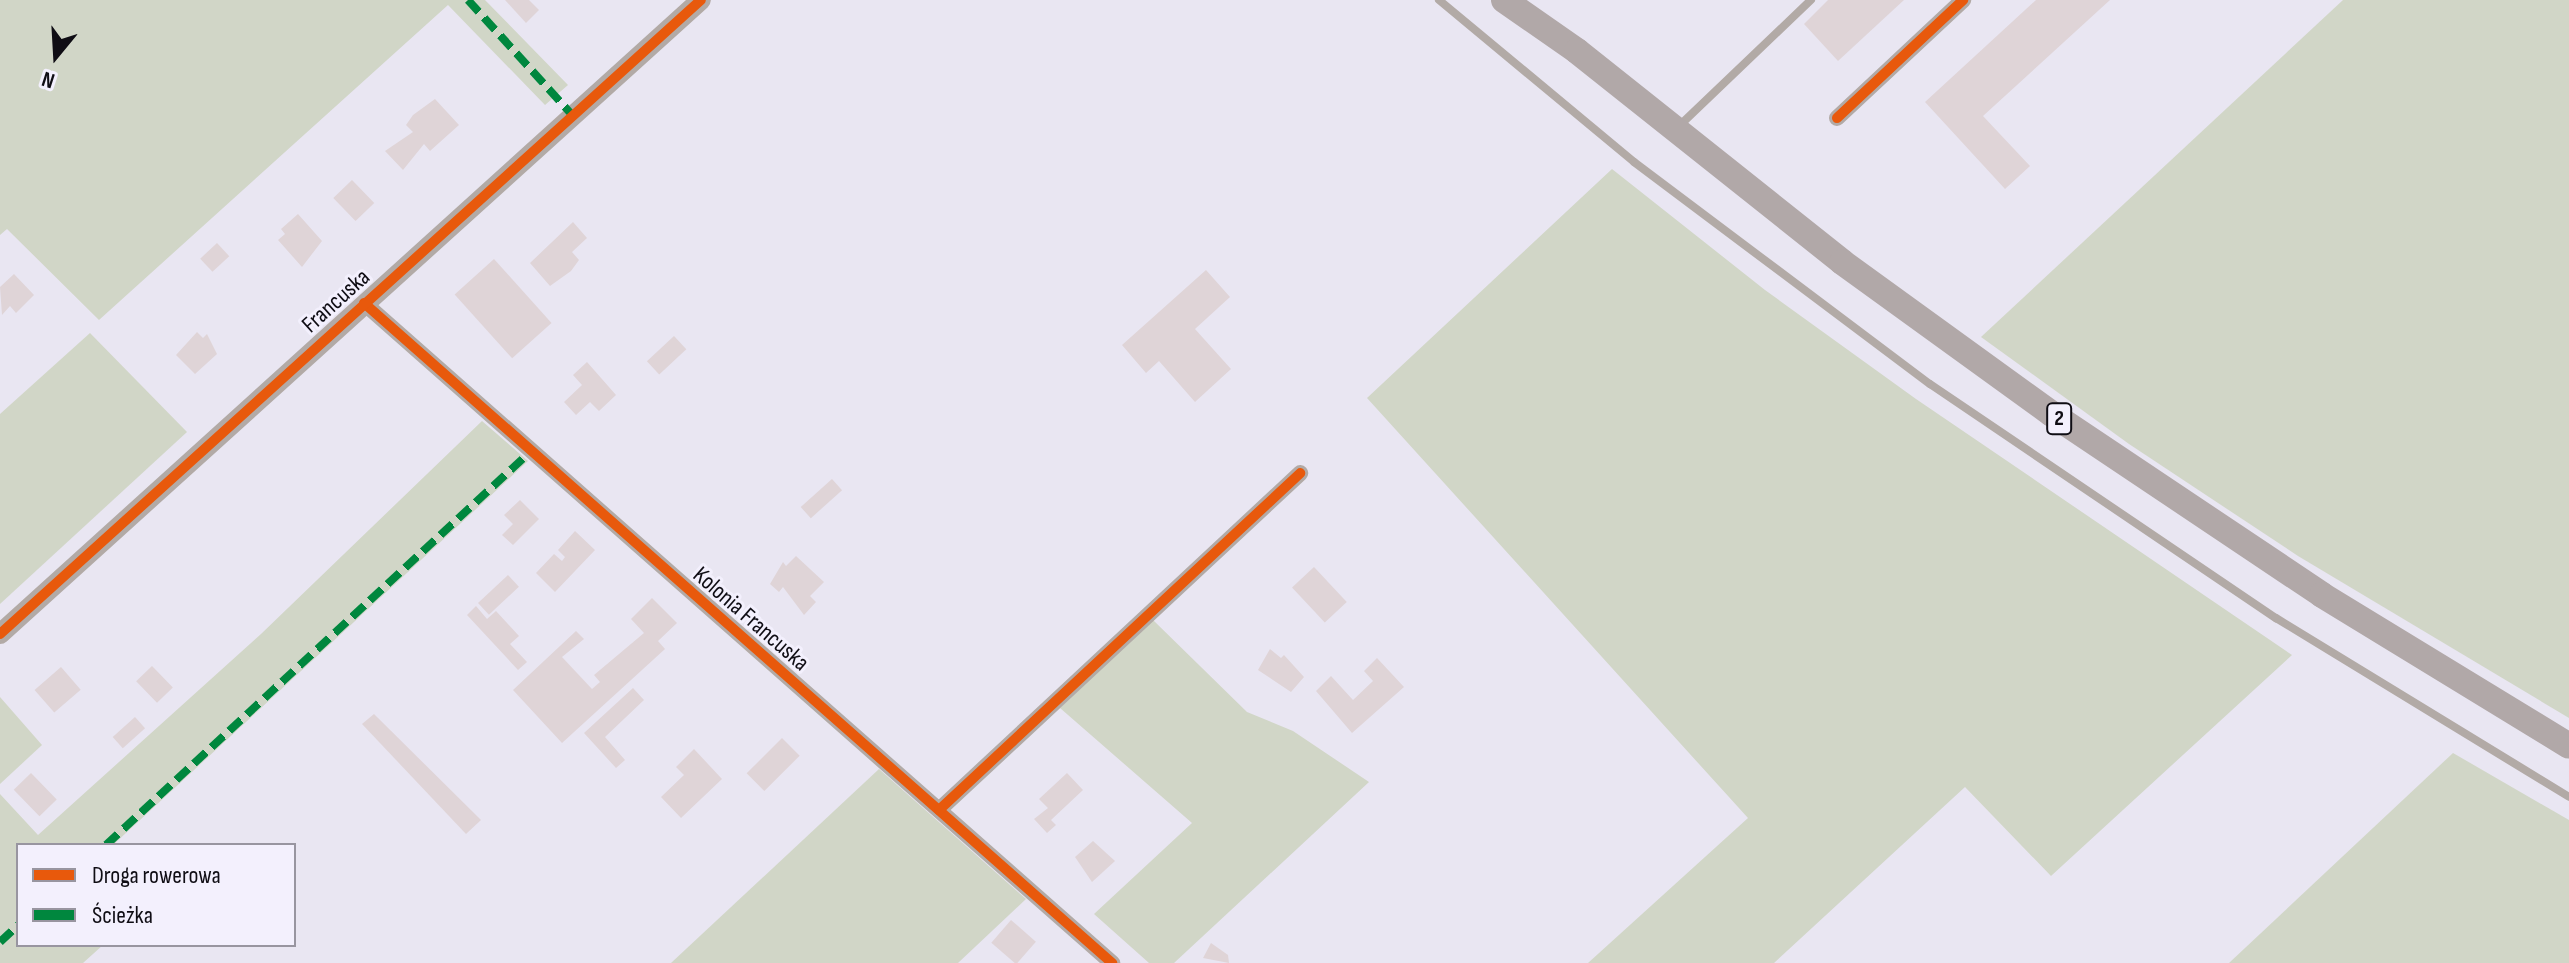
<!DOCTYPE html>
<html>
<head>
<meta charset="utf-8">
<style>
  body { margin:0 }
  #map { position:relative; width:2569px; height:963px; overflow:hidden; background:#e9e6f2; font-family:"Sofia Sans Condensed",sans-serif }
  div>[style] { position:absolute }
  .green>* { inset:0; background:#d1d6c7 }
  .building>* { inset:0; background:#dfd4d7; transform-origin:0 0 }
  .service>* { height:8px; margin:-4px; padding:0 4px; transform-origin:4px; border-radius:4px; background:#b2aaa6 }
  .minor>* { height:16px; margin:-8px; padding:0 8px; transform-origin:8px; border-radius:8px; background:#b2aaa6 }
  .tertiary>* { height:20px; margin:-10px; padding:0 10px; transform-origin:10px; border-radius:10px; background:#b2aaa6 }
  .trunk>* { height:26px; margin:-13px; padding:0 13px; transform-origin:13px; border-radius:13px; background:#b1a8a8 }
  .quiet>* { height:8px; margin-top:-4px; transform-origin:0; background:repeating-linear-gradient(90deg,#00873e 0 16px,transparent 0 24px) }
  .cycleway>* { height:10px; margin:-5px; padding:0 5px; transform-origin:5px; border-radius:5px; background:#e8590c }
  span { translate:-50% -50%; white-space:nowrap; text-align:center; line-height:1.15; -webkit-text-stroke:6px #f3f0fd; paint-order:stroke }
  .shield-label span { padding:2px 6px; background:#f3f0fd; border:2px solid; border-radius:6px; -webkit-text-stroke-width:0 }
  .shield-label { font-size:22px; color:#0f0d14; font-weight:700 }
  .street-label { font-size:24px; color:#0f0d14 }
  .legend { position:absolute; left:16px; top:843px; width:280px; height:104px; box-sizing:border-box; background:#f3f0fd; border:2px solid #9895a0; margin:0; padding:10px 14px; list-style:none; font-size:24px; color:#0f0d14 }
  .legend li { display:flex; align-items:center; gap:16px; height:40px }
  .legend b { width:40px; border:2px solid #9895a0 }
  .north { position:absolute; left:16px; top:16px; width:80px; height:80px; -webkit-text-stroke:6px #f3f0fd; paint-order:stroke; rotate:198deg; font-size:22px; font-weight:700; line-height:32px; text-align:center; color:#0f0d14 }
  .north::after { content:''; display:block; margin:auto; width:28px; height:36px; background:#0f0d14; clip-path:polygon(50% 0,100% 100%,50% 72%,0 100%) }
</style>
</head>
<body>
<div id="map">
  <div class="green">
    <div style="clip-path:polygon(0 0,485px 0,568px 85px,545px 105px,448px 5px,99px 320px,7px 229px,0 235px)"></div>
    <div style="clip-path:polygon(2343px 0,2569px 0,2569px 718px,2298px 556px,2129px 444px,1981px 337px)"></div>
    <div style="clip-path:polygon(1612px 169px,1765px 290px,1916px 399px,2292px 655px,2051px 876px,1965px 787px,1774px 963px,1588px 963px,1748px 818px,1367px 398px)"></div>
    <div style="clip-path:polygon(90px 333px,187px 432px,0 604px,0 414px)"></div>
    <div style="clip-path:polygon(482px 421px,528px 461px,113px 845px,18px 845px,18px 945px,103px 945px,83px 963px,0 963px,0 794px,38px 835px,261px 634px)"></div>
    <div style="clip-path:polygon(1153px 620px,1247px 712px,1293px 731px,1369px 782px,1174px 963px,1149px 963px,1094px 914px,1192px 823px,1060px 708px)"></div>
    <div style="clip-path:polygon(0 697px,42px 745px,0 784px)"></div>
    <div style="clip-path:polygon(2453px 753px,2569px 820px,2569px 963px,2229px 963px)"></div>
    <div style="clip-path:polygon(879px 769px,1026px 899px,958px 963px,671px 963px)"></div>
  </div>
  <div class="building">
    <div style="clip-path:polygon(505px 0,529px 0,539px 10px,526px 23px)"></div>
    <div style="clip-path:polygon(1828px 0,1904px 0,1838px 61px,1804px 24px)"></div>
    <div style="clip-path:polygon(2036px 0,2110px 0,1983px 116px,2030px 166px,2005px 189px,1925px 102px)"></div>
    <div style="clip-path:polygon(435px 99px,459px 125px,430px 151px,424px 144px,403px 170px,385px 151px,413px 132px,406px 125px,413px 115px)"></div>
    <div style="left:352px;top:180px;width:32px;height:26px;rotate:46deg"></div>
    <div style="clip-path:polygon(298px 214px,322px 241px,302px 267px,278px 240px,285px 234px,281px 229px)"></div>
    <div style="clip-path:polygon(573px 222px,587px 238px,572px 252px,579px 260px,571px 271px,550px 286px,530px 263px)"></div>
    <div style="left:217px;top:243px;width:18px;height:23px;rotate:47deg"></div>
    <div style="left:494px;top:259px;width:86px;height:53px;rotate:48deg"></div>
    <div style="clip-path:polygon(1206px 270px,1230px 297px,1195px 329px,1231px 369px,1195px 402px,1159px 361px,1146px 373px,1122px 345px)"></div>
    <div style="clip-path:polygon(14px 274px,34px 295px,16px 313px,10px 306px,2px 315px,0 287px)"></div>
    <div style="clip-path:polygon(197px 332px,203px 338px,207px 334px,217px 354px,195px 374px,176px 355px)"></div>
    <div style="left:674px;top:336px;width:18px;height:37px;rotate:47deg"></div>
    <div style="clip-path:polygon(587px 362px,616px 395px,599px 411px,590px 402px,576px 415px,564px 402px,582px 385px,573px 375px)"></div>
    <div style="left:832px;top:479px;width:15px;height:42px;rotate:48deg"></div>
    <div style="clip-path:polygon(520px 500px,539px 519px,513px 545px,502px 535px,513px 524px,504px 515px)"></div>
    <div style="clip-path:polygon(575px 531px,595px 550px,555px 592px,536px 573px,554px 554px,562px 561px,565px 557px,558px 550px)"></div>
    <div style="clip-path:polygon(796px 556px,824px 582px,810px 596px,816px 602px,804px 615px,783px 587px,779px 592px,770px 584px,783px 562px,786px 566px)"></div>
    <div style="left:1314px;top:567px;width:48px;height:30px;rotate:47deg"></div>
    <div style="left:508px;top:575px;width:16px;height:41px;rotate:47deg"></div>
    <div style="clip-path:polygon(652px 598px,677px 623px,658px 641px,665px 649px,562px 743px,513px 690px,576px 631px,584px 639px,562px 657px,592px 689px,600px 682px,594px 675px,644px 633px,631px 619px)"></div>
    <div style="clip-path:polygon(476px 606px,487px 619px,496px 611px,519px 636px,510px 644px,527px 662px,518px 670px,467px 615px)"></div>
    <div style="clip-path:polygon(1270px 649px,1281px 658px,1284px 655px,1304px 677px,1291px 692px,1258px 670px)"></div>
    <div style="clip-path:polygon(1377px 658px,1404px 687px,1352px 733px,1316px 691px,1331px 676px,1353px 700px,1373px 681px,1364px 671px)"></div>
    <div style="left:152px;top:666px;width:30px;height:22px;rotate:46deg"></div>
    <div style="left:61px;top:667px;width:30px;height:35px;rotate:49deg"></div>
    <div style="clip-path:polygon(633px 688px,644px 700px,605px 737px,625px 760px,616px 768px,584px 733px)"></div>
    <div style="clip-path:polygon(374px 714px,481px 820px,466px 834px,362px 724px)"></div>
    <div style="left:135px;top:717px;width:15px;height:30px;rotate:48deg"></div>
    <div style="left:782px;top:738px;width:25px;height:50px;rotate:45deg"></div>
    <div style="clip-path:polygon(694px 749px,722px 779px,681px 818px,661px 797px,684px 775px,676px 767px)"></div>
    <div style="left:31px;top:773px;width:37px;height:24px;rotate:46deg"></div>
    <div style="clip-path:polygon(1067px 773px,1083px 790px,1051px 820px,1056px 825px,1047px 833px,1034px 819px,1048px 808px,1039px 799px)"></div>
    <div style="clip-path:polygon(1093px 841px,1115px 861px,1092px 882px,1075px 857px)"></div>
    <div style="left:1011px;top:920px;width:33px;height:30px;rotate:41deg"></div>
    <div style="clip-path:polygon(1211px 943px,1228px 955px,1229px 963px,1203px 958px)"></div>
  </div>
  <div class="service">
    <div style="left:1439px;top:0;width:254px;rotate:39.7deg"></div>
    <div style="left:1634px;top:162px;width:370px;rotate:36.9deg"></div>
    <div style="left:1930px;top:384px;width:418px;rotate:34.1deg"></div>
    <div style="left:2276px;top:618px;width:343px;rotate:31.4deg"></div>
    <div style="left:1678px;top:127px;width:184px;rotate:-43.7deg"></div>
  </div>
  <div class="minor">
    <div style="left:1837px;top:118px;width:173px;rotate:-43.1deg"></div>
    <div style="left:364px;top:303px;width:998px;rotate:41.42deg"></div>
    <div style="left:939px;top:810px;width:494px;rotate:-43deg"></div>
  </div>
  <div class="tertiary">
    <div style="left:0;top:634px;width:945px;rotate:-42.13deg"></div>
  </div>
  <div class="trunk">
    <div style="left:1504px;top:0;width:89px;rotate:34.9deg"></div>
    <div style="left:1577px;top:51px;width:339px;rotate:38.5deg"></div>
    <div style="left:1842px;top:262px;width:259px;rotate:35.9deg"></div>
    <div style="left:2052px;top:414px;width:325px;rotate:33.8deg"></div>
    <div style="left:2322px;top:595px;width:289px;rotate:31.4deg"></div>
  </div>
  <div class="quiet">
    <div style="left:468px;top:0;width:156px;rotate:47.8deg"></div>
    <div style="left:106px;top:845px;width:578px;rotate:-42.83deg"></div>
    <div style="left:0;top:942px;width:25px;rotate:-43deg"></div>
  </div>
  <div class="cycleway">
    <div style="left:1837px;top:118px;width:173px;rotate:-43.1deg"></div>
    <div style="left:364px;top:303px;width:998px;rotate:41.42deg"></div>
    <div style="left:0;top:634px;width:945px;rotate:-42.13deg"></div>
    <div style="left:939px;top:810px;width:494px;rotate:-43deg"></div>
  </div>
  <div class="shield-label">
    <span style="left:2059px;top:419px">2</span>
  </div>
  <div class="street-label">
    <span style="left:336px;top:301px;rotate:-42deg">Francuska</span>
    <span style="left:751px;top:619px;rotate:41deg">Kolonia Francuska</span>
  </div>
  <ul class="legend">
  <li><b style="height:10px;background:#e8590c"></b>Droga rowerowa</li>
  <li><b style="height:10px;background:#00873e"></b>Ścieżka</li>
  </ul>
  <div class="north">N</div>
</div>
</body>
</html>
